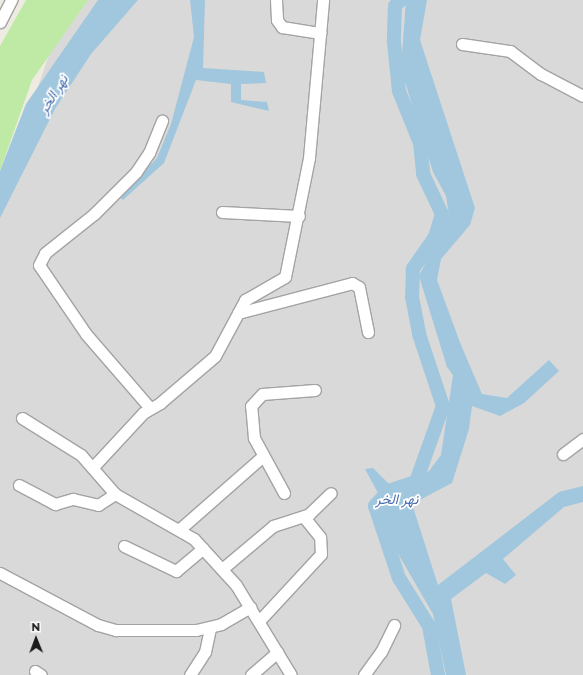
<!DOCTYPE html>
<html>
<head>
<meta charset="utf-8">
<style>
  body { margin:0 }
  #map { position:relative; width:583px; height:675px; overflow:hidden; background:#eeebe1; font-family:Montserrat,Vazirmatn,sans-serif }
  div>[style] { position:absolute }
  .residential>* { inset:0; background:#dad9d9 }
  .grass>* { inset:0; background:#beeaa5 }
  .water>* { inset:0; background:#a0c7dd }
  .river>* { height:14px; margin:-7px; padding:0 7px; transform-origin:7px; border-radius:7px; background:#a0c7dd }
  .roads { filter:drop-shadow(1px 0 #a3a3a3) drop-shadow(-1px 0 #a3a3a3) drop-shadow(0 1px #a3a3a3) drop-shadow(0 -1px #a3a3a3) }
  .minor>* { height:11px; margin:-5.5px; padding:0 5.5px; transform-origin:5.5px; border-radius:5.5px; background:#fff }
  span { translate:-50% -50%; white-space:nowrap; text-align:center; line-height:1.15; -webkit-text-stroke:3.5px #fff; paint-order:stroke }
  .water-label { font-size:14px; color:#476cad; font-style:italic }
  .north { position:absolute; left:16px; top:619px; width:40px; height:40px; -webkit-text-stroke:3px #fff; paint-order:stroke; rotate:359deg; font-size:11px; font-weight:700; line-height:16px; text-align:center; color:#1c1c1c }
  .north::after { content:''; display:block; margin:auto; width:14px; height:18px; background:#1c1c1c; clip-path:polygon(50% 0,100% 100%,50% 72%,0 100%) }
</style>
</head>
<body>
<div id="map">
  <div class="residential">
    <div style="clip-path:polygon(68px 0,583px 0,583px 675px,0 675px,0 196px)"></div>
  </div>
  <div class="grass">
    <div style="clip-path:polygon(26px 0,88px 0,32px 80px,0 171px,0 46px)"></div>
  </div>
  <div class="water">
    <div style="clip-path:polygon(98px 0,138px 0,91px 54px,55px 109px,0 218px,0 171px,26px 104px)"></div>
    <div style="clip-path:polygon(190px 0,205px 0,203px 68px,264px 72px,266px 83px,241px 84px,241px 100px,267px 102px,269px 111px,231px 102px,231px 84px,196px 80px,164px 163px,123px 200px,119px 197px,157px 158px,171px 124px,194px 37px)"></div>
    <div style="clip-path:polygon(406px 0,427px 0,420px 40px,475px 208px,470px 225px,441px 259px,437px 280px,461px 345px,482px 394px,507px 398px,549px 360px,559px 371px,524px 403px,500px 416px,472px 406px,469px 429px,452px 483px,412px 504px,438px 585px,559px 492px,583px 486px,583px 502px,564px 507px,503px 559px,516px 575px,505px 584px,486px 573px,451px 599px,466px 675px,446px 675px,433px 614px,397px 552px,378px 493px,365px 469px,373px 468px,390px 485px,429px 471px,441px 455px,453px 375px,447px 367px,419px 276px,449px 215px,446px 196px,433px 172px,401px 69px)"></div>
  </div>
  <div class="river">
    <div style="left:401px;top:0;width:8px;rotate:135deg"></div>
    <div style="left:395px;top:6px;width:36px;rotate:92deg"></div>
    <div style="left:394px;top:42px;width:49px;rotate:84.2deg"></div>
    <div style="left:399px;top:91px;width:56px;rotate:68deg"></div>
    <div style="left:420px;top:143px;width:31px;rotate:84deg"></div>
    <div style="left:423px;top:174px;width:44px;rotate:64.6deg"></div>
    <div style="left:442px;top:214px;width:24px;rotate:107deg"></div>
    <div style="left:435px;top:237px;width:39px;rotate:125deg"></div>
    <div style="left:413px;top:269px;width:28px;rotate:92deg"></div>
    <div style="left:412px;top:297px;width:38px;rotate:79deg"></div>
    <div style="left:419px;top:334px;width:76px;rotate:71.6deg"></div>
    <div style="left:443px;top:406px;width:81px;rotate:109.6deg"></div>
    <div style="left:416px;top:482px;width:29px;rotate:162deg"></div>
    <div style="left:388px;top:491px;width:20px;rotate:131deg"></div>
    <div style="left:375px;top:506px;width:76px;rotate:71.6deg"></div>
    <div style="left:399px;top:578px;width:57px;rotate:58deg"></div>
    <div style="left:429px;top:626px;width:50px;rotate:79.6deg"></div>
  </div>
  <div class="roads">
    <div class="minor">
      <div style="left:276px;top:0;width:20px;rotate:87deg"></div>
      <div style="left:277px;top:20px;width:9px;rotate:54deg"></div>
      <div style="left:282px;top:27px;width:39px;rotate:9deg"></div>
      <div style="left:0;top:22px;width:25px;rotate:-63deg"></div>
      <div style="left:462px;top:44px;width:49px;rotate:8.3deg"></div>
      <div style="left:510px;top:51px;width:39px;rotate:37deg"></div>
      <div style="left:541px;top:74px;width:47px;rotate:27.6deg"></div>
      <div style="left:222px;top:212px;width:77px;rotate:3deg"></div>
      <div style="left:238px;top:313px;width:118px;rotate:-14.7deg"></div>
      <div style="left:352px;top:283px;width:8px;rotate:30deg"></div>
      <div style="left:359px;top:287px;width:46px;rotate:78.7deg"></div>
      <div style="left:150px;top:408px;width:98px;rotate:-130.9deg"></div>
      <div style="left:86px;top:334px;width:83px;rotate:-124.3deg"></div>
      <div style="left:39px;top:265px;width:13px;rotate:-63deg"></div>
      <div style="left:45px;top:253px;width:63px;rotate:-38.5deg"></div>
      <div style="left:94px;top:214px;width:59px;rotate:-45deg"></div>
      <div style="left:136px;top:172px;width:23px;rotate:-56deg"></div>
      <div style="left:149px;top:153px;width:35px;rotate:-68deg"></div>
      <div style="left:22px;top:418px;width:70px;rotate:32.1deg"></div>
      <div style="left:81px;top:455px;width:52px;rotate:48.9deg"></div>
      <div style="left:115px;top:494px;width:91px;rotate:29.7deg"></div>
      <div style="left:194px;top:539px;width:62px;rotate:47.6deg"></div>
      <div style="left:236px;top:585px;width:105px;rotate:58.6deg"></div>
      <div style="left:563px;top:454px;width:25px;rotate:-37deg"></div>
      <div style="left:93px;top:467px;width:74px;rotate:-47.2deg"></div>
      <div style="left:143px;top:413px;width:20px;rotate:-30deg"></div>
      <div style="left:160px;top:403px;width:72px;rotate:-40.5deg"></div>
      <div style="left:215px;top:356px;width:64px;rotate:-61.8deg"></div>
      <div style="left:245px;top:300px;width:46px;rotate:-29.9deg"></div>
      <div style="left:285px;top:277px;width:121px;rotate:-78.6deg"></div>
      <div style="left:309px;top:158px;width:159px;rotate:-84.9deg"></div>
      <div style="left:19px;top:485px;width:41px;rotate:27.8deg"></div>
      <div style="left:55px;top:504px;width:19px;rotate:-16deg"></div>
      <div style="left:73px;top:499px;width:26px;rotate:13deg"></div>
      <div style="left:98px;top:505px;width:20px;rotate:-33deg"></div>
      <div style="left:284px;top:493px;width:63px;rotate:-118.6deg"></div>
      <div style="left:254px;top:438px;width:32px;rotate:-95deg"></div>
      <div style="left:251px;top:406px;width:16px;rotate:-47deg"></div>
      <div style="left:262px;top:394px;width:53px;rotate:-4.3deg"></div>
      <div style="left:181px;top:528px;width:109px;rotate:-41.3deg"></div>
      <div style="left:124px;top:546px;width:58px;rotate:25.7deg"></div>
      <div style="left:176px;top:571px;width:35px;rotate:-40deg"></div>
      <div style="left:222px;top:569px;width:67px;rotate:-40.1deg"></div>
      <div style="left:273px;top:526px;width:38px;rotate:-18deg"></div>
      <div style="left:309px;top:514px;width:30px;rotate:-44deg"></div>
      <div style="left:0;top:573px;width:111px;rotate:28deg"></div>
      <div style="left:98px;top:625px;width:19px;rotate:16deg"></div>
      <div style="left:116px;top:630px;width:80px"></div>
      <div style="left:196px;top:630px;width:26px;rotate:-13deg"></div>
      <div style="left:221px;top:624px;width:34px;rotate:-30deg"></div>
      <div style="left:259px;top:621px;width:91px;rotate:-47.2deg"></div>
      <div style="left:321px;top:554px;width:17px;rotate:-93deg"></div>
      <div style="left:320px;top:537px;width:26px;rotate:-129deg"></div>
      <div style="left:35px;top:671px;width:7px;rotate:34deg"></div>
      <div style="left:190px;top:675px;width:27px;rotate:-57deg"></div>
      <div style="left:205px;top:652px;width:25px;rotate:-78deg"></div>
      <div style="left:251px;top:675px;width:35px;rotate:-41deg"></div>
      <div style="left:364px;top:675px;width:29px;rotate:-54deg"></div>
      <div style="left:381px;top:652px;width:30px;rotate:-64deg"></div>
    </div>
  </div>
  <div class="water-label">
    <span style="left:53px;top:94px;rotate:-58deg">نهر الخر</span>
    <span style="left:397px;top:499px">نهر الخر</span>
  </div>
  <div class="north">N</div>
</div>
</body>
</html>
